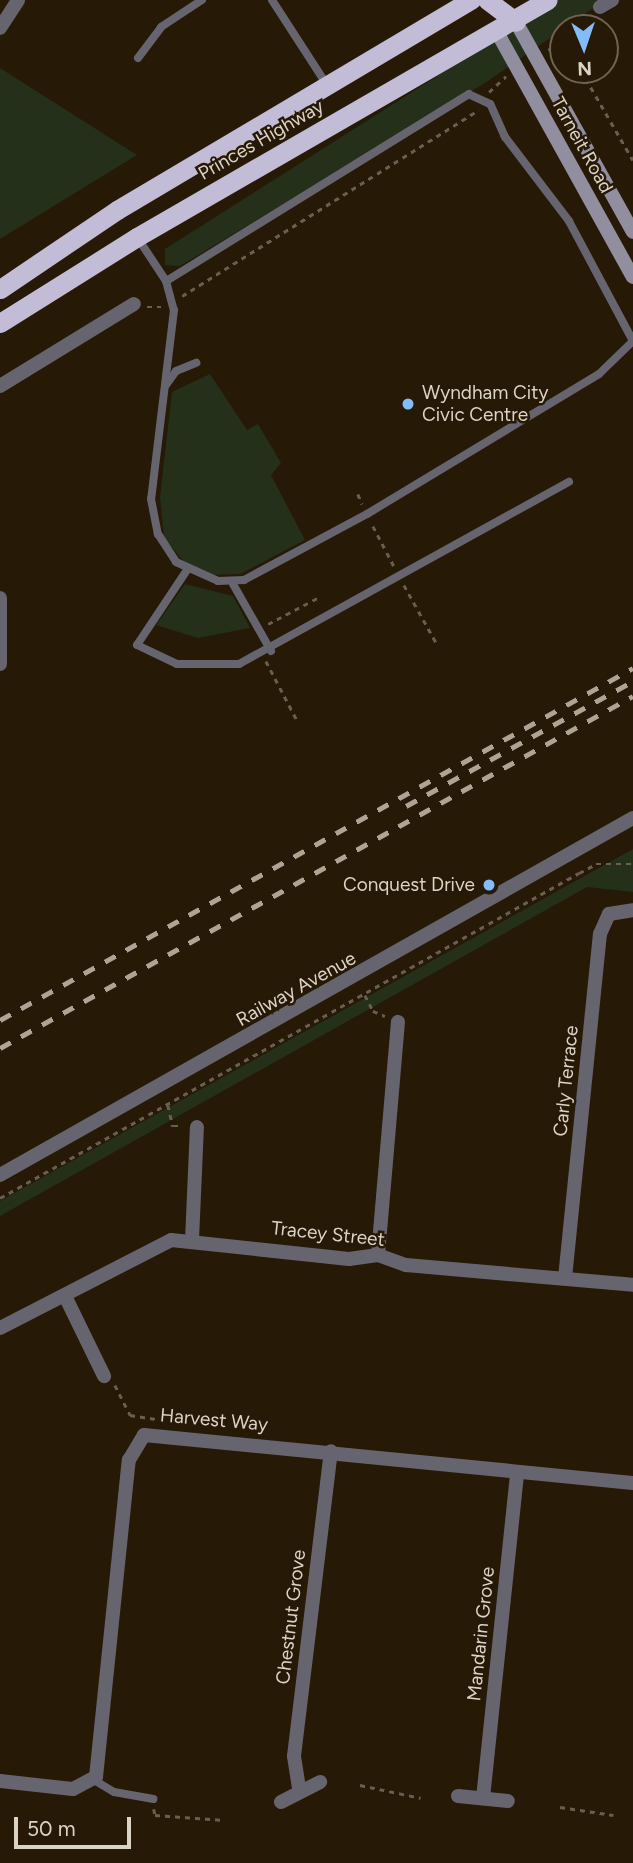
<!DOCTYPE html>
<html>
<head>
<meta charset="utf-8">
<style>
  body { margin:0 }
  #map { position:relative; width:633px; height:1863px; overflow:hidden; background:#261905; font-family:Figtree,sans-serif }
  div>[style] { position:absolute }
  .green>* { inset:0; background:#24301a }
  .path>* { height:2.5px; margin-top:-1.25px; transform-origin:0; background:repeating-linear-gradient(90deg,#6a5e4d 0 5px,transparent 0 10px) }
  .service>* { height:8px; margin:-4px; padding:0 4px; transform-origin:4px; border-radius:4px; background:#66646f }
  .minor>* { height:14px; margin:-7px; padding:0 7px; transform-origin:7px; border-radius:7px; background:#66646f }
  .tertiary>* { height:14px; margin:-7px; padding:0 7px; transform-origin:7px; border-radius:7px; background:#66646f }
  .secondary>* { height:14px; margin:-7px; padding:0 7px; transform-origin:7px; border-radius:7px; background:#918e9f }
  .trunk>* { height:19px; margin:-9.5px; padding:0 9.5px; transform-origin:9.5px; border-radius:9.5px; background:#c2bcd6 }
  .rail>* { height:4.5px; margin-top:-2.25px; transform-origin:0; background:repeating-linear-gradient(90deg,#aea496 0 12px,transparent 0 24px) }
  .dots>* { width:19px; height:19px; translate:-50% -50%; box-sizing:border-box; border:4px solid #261905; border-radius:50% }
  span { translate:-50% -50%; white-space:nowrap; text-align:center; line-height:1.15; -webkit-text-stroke:5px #261905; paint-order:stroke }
  .street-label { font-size:19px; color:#dcd3c7 }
  .poi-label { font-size:19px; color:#dcd3c7 }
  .left { translate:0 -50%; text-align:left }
  .right { translate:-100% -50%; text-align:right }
  .north { position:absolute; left:549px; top:14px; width:70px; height:70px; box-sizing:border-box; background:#261905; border:2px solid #6f6353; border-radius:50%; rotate:178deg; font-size:19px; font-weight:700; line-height:28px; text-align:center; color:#dcd3c7 }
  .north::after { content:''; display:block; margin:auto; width:24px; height:32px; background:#83bcfa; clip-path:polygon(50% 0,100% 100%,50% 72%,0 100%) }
  .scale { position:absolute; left:14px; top:1817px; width:117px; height:32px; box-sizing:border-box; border:4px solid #dcd3c7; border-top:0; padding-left:9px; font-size:21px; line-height:24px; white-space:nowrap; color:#dcd3c7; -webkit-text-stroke:5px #261905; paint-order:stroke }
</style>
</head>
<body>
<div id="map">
  <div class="green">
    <div style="clip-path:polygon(557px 0,605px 0,485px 83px,180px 266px,165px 265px,165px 249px)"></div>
    <div style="clip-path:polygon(0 68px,137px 155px,0 239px)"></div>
    <div style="clip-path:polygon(210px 374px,247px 430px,258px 424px,281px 463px,271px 475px,305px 540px,240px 574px,210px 575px,185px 563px,164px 538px,160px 497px,172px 392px)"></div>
    <div style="clip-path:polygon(185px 584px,233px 596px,250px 628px,198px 638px,156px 625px)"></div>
    <div style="clip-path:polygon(633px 849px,633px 892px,587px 887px,0 1216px,0 1201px)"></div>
  </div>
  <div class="path">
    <div style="left:578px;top:28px;width:18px;rotate:-43deg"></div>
    <div style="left:548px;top:50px;width:17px;rotate:-31deg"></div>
    <div style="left:581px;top:70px;width:104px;rotate:60deg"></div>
    <div style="left:489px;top:92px;width:23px;rotate:-43deg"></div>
    <div style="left:182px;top:296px;width:350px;rotate:-32.1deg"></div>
    <div style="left:147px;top:307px;width:14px"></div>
    <div style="left:358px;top:494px;width:11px;rotate:68deg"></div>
    <div style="left:373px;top:526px;width:45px;rotate:62.3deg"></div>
    <div style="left:404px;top:585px;width:68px;rotate:60.8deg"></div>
    <div style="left:268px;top:624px;width:60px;rotate:-27.8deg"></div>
    <div style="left:266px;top:661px;width:67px;rotate:62.3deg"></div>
    <div style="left:365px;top:995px;width:18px;rotate:63deg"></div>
    <div style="left:373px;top:1011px;width:13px;rotate:23deg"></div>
    <div style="left:168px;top:1105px;width:22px;rotate:77deg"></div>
    <div style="left:173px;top:1126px;width:10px"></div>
    <div style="left:0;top:1198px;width:664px;rotate:-29.31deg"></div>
    <div style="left:579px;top:873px;width:19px;rotate:-28deg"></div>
    <div style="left:596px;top:864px;width:37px"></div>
    <div style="left:115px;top:1385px;width:34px;rotate:63deg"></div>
    <div style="left:130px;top:1415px;width:37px;rotate:9deg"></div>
    <div style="left:360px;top:1785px;width:62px;rotate:12deg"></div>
    <div style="left:560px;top:1807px;width:54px;rotate:8.6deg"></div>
    <div style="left:154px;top:1809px;width:6px;rotate:81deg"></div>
    <div style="left:155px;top:1815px;width:69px;rotate:4.1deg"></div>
  </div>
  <div class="service">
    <div style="left:272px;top:0;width:101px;rotate:57.1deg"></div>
    <div style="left:138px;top:58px;width:39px;rotate:-53deg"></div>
    <div style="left:161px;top:27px;width:49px;rotate:-33.4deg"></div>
    <div style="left:137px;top:237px;width:53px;rotate:56.6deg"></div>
    <div style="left:166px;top:281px;width:30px;rotate:75deg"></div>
    <div style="left:174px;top:310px;width:190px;rotate:96.9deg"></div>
    <div style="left:151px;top:499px;width:36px;rotate:79deg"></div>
    <div style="left:158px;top:534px;width:33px;rotate:57deg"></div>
    <div style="left:176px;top:562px;width:46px;rotate:24.3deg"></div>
    <div style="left:218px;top:581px;width:26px;rotate:-2deg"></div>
    <div style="left:244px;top:580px;width:140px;rotate:-28.2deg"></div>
    <div style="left:367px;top:514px;width:271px;rotate:-31.1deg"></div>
    <div style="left:599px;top:374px;width:47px;rotate:-44.1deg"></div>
    <div style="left:633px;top:341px;width:136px;rotate:-118.1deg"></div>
    <div style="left:569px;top:221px;width:106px;rotate:-127.3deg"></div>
    <div style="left:505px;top:137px;width:36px;rotate:-114deg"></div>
    <div style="left:490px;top:104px;width:23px;rotate:-155deg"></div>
    <div style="left:469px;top:94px;width:356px;rotate:148.3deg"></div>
    <div style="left:166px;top:385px;width:17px;rotate:-54deg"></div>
    <div style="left:176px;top:371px;width:22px;rotate:-22deg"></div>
    <div style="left:187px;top:570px;width:90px;rotate:123.7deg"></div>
    <div style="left:137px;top:645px;width:44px;rotate:25.4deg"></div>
    <div style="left:177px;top:664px;width:62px"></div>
    <div style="left:239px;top:664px;width:377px;rotate:-28.9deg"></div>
    <div style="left:233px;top:584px;width:77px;rotate:60.4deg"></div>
    <div style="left:94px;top:1780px;width:23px;rotate:31deg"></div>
    <div style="left:114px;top:1792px;width:40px;rotate:10deg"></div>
  </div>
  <div class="minor">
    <div style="left:600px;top:7px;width:14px;rotate:-30deg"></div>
    <div style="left:0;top:28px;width:33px;rotate:-57deg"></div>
    <div style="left:0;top:386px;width:157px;rotate:-31.5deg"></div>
    <div style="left:0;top:598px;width:66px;rotate:90deg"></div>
    <div style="left:192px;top:1240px;width:113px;rotate:-87.5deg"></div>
    <div style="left:378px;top:1255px;width:234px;rotate:-85.1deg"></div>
    <div style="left:565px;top:1278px;width:346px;rotate:-84.2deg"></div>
    <div style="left:600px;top:934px;width:22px;rotate:-66deg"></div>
    <div style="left:609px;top:914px;width:24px;rotate:-9deg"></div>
    <div style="left:66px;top:1298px;width:87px;rotate:64deg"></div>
    <div style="left:0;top:1328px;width:192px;rotate:-27.2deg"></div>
    <div style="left:171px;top:1240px;width:179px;rotate:6.1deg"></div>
    <div style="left:349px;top:1259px;width:29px;rotate:-8deg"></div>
    <div style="left:378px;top:1255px;width:30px;rotate:20deg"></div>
    <div style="left:406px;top:1265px;width:228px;rotate:5deg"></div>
    <div style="left:0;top:1781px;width:73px;rotate:6.3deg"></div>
    <div style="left:73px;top:1789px;width:26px;rotate:-28deg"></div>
    <div style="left:96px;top:1777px;width:319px;rotate:-84.1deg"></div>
    <div style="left:129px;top:1460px;width:29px;rotate:-59deg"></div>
    <div style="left:144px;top:1435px;width:491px;rotate:5.6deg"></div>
    <div style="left:299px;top:1788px;width:32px;rotate:-99deg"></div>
    <div style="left:294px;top:1756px;width:307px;rotate:-83.1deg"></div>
    <div style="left:458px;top:1796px;width:50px;rotate:5.7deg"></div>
    <div style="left:483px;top:1798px;width:327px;rotate:-84deg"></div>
    <div style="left:281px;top:1802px;width:44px;rotate:-27.1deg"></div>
  </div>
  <div class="tertiary">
    <div style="left:0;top:1175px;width:727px;rotate:-29.42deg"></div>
  </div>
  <div class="secondary">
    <div style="left:516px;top:22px;width:240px;rotate:60.9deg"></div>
    <div style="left:497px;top:32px;width:280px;rotate:61deg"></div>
  </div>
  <div class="trunk">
    <div style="left:487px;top:0;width:36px;rotate:37deg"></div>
    <div style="left:0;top:289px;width:141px;rotate:-34deg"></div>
    <div style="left:117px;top:210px;width:412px;rotate:-30.7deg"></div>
    <div style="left:0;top:323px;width:162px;rotate:-32.1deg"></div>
    <div style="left:137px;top:237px;width:474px;rotate:-30deg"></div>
  </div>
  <div class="rail">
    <div style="left:406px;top:806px;width:259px;rotate:-28.8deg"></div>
    <div style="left:0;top:1020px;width:724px;rotate:-29.08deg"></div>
    <div style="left:0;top:1048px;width:724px;rotate:-29.08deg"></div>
  </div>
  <div class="dots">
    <div style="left:408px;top:404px;background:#83bcfa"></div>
    <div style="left:489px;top:885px;background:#83bcfa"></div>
  </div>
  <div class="street-label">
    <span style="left:261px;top:140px;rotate:-30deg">Princes Highway</span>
    <span style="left:582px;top:145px;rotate:61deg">Tarneit Road</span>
    <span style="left:296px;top:989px;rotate:-29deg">Railway Avenue</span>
    <span style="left:566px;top:1081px;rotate:-84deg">Carly Terrace</span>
    <span style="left:328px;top:1234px;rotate:6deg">Tracey Street</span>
    <span style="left:214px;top:1420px;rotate:5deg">Harvest Way</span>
    <span style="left:291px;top:1617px;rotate:-83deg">Chestnut Grove</span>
    <span style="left:481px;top:1634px;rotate:-84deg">Mandarin Grove</span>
  </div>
  <div class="poi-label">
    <span class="left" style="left:422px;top:404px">Wyndham City<br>Civic Centre</span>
    <span class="right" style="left:475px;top:885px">Conquest Drive</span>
  </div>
  <div class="north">N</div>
  <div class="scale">50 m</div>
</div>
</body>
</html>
